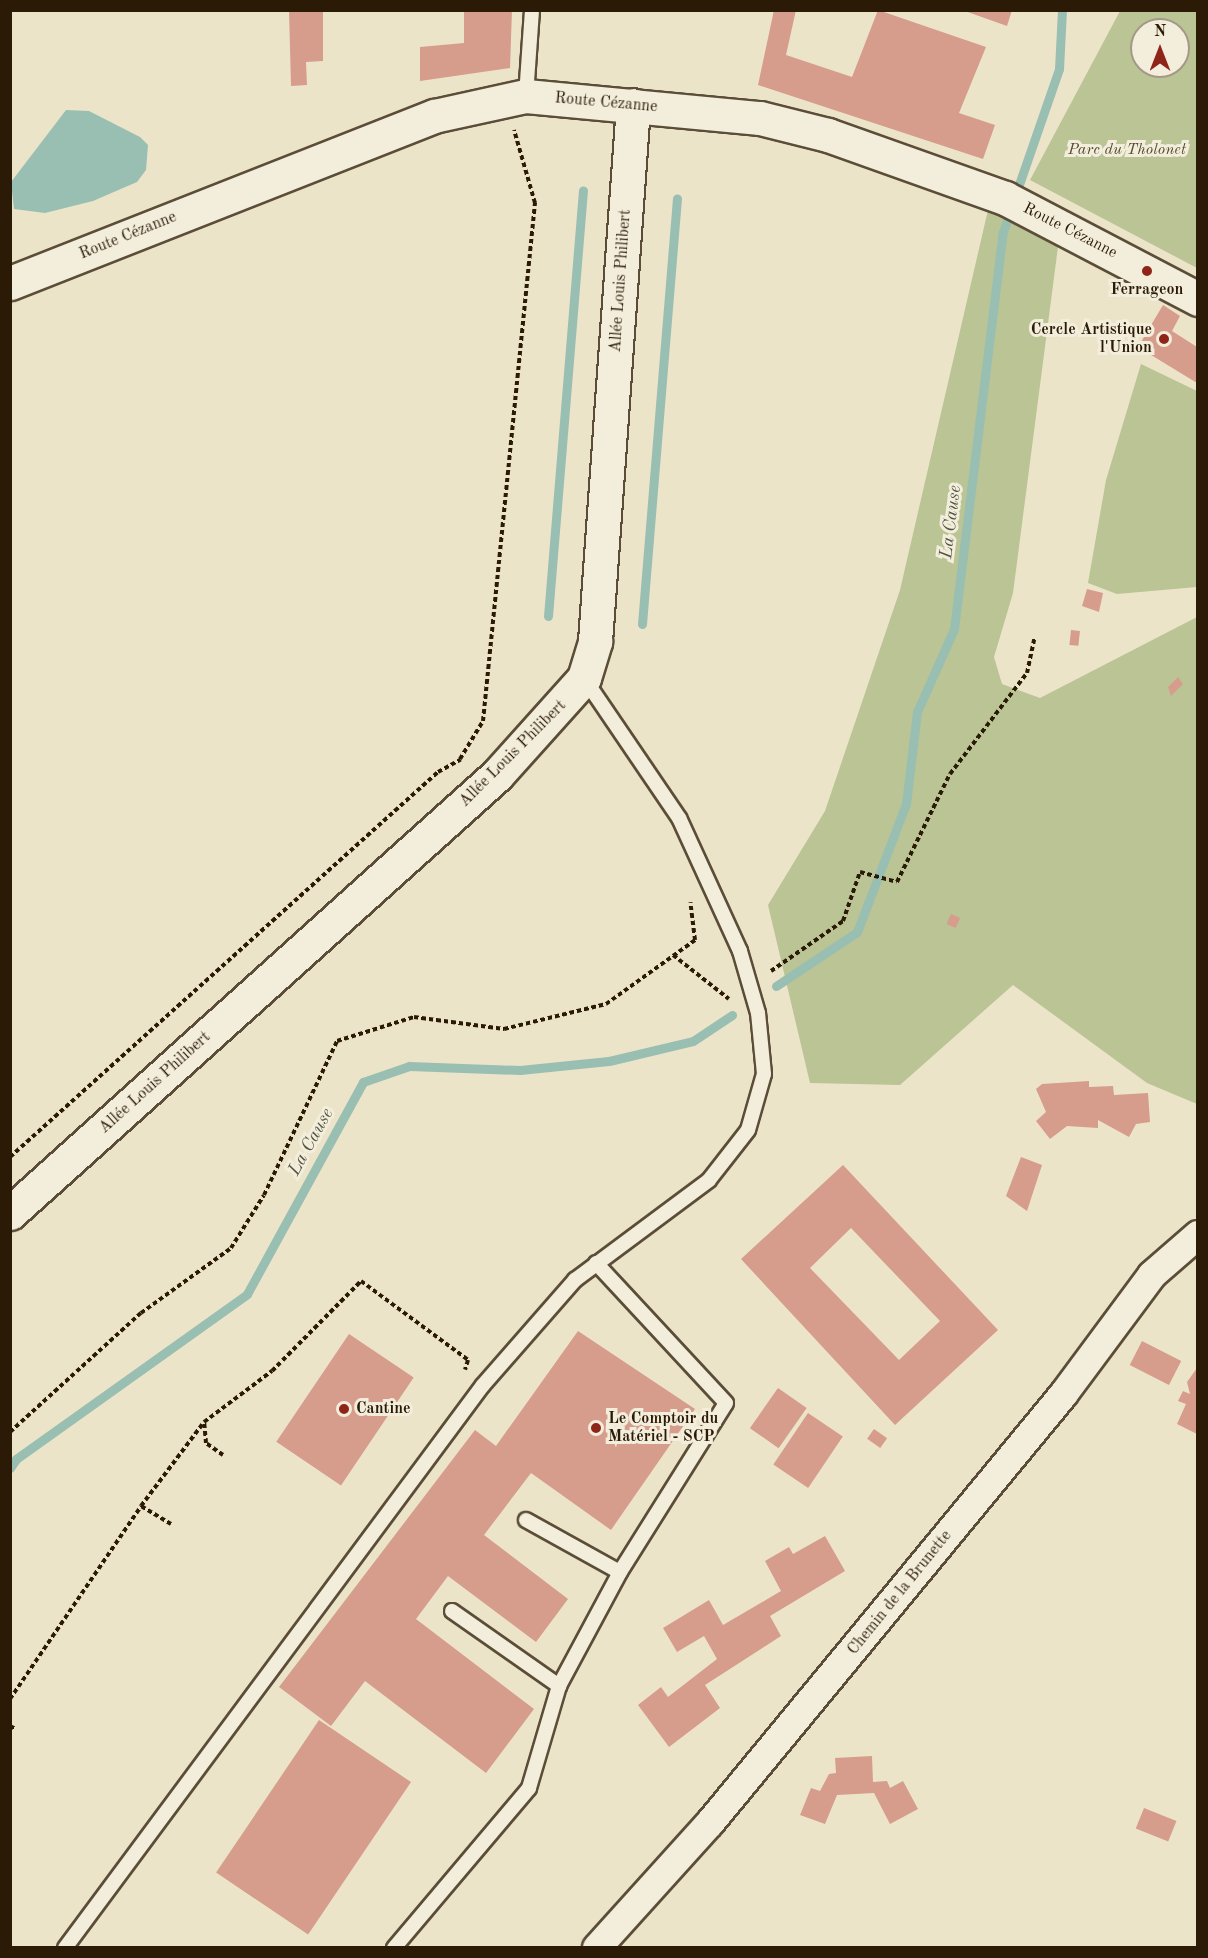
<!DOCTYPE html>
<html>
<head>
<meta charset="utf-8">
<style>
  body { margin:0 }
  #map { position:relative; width:1208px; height:1958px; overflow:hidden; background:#ece4c9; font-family:"Old Standard TT",serif }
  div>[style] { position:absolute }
  .green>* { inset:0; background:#bac495 }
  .water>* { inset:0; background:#99bfb3 }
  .stream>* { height:9px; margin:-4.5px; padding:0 4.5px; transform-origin:4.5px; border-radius:4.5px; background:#99bfb3 }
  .building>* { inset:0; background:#d69c8c; transform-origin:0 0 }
  .path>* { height:4px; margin-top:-2px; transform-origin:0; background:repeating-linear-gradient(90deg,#2b1b06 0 4.5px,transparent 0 7.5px) }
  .roads { filter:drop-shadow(2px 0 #5b4d37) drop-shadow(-2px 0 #5b4d37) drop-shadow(0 2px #5b4d37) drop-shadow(0 -2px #5b4d37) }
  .lane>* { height:14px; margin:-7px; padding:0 7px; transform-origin:7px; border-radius:7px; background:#f3eddc }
  .street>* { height:28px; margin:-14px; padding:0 14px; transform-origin:14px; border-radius:14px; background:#f3eddc }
  .secondary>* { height:33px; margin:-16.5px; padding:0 16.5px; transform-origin:16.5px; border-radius:16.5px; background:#f3eddc }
  .dots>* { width:16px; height:16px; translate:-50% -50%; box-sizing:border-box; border:3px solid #f3eddc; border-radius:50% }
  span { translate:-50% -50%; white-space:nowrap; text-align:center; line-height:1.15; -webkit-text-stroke:6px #f3eddc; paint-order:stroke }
  .street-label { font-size:16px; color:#2b1b06 }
  .park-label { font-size:16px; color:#564e31; font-style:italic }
  .poi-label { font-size:16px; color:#2b1b06; font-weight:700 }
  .right { translate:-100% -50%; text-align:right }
  .left { translate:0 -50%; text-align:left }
  .water-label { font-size:18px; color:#525443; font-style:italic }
  .frame { position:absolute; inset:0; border:12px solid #2b1b06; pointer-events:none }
  .north { position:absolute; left:1130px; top:18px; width:60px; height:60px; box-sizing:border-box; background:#f3eddc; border:2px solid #a39986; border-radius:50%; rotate:0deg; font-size:16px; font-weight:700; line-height:24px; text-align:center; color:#2b1b06 }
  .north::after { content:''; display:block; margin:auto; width:21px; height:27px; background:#8f2418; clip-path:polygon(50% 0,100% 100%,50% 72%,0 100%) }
</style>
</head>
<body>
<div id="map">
  <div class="green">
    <div style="clip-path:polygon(evenodd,1120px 11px,1197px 11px,1197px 268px,1030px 180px,1120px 11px,1142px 30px,1178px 30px,1178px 66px,1142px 66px,1142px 30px)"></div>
    <div style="clip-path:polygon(988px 210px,1059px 239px,1013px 593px,994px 657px,1002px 684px,1040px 698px,1197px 617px,1197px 1104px,1147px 1083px,1013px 985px,900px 1085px,810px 1083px,768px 905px,825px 811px,900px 590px)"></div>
    <div style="clip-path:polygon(1141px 364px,1197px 391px,1197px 587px,1117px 594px,1088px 583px,1106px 480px)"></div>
  </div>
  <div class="water">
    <div style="clip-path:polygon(66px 110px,89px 111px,140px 137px,148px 145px,146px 170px,137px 182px,93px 201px,45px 213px,14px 209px,11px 182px)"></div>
  </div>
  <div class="stream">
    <div style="left:1015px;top:196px;width:134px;rotate:-70.9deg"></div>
    <div style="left:1059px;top:69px;width:59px;rotate:-87.1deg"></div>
    <div style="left:548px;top:616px;width:427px;rotate:-85.3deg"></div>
    <div style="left:642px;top:624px;width:427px;rotate:-85.3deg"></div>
    <div style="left:776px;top:986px;width:97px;rotate:-33.7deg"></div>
    <div style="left:857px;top:932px;width:137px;rotate:-69.1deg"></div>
    <div style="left:906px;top:804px;width:93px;rotate:-83.2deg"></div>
    <div style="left:917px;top:712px;width:91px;rotate:-66deg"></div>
    <div style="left:954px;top:629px;width:400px;rotate:-83deg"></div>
    <div style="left:1003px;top:232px;width:24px;rotate:-71deg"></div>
    <div style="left:10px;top:1468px;width:11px;rotate:-56deg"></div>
    <div style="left:16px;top:1459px;width:284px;rotate:-35.5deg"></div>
    <div style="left:247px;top:1294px;width:242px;rotate:-61.3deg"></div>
    <div style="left:363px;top:1082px;width:49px;rotate:-19.2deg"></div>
    <div style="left:409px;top:1066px;width:111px;rotate:2.1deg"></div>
    <div style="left:520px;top:1070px;width:89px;rotate:-5.8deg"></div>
    <div style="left:609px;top:1061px;width:86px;rotate:-13.4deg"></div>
    <div style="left:693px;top:1041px;width:47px;rotate:-33.7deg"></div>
  </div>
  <div class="building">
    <div style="clip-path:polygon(289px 10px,323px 10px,323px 61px,306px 62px,307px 85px,291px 86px)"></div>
    <div style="clip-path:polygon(464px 10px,512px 10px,510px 68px,420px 81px,420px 47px,464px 43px)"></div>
    <div style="clip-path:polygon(774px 10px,796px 10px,786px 55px,852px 77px,878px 10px,986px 47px,959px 113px,995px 125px,983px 159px,758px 85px)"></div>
    <div style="clip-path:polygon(962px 10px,1012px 10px,1007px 26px)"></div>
    <div style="clip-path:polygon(1163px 305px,1180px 316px,1172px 331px,1197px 347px,1197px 383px,1138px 347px)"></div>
    <div style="clip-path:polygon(1087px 589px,1103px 593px,1099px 612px,1082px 606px)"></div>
    <div style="left:1071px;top:630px;width:9px;height:15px;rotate:6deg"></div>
    <div style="clip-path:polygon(1178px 677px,1183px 684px,1171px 696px,1168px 687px)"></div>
    <div style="left:951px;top:914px;width:10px;height:11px;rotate:24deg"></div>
    <div style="clip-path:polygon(1089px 1081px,1089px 1087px,1113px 1086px,1114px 1095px,1148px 1093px,1150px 1122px,1136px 1124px,1129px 1137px,1098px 1120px,1098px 1128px,1067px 1126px,1050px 1139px,1036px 1121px,1046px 1112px,1036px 1089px,1042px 1084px)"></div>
    <div style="clip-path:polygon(1021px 1157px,1042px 1165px,1027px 1211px,1006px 1196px)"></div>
    <div style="clip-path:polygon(evenodd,843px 1165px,998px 1330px,895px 1425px,741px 1259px,843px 1165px,851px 1228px,940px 1321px,899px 1360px,810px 1268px,851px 1228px)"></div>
    <div style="clip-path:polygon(578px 1331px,695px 1409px,611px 1530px,531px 1473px,484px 1535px,568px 1599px,536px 1642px,448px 1576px,416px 1619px,534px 1709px,486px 1773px,365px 1681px,331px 1726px,279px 1687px,475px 1430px,496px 1446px)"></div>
    <div style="left:349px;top:1334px;width:78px;height:130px;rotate:34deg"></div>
    <div style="left:1142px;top:1341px;width:44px;height:27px;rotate:27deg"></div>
    <div style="clip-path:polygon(1197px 1368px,1197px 1434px,1177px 1424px,1186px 1404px,1178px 1401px,1183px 1391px,1190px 1394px,1187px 1382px)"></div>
    <div style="left:778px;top:1388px;width:35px;height:49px;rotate:35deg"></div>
    <div style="left:808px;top:1413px;width:42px;height:62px;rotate:34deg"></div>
    <div style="left:874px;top:1429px;width:16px;height:12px;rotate:35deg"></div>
    <div style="clip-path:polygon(825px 1536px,845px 1571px,770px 1616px,781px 1636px,705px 1685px,720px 1708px,669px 1747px,638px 1705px,661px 1687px,668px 1697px,717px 1659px,704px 1636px,677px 1652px,663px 1628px,709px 1600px,723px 1625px,781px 1591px,765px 1561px,789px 1547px,793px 1554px)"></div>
    <div style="left:319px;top:1720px;width:111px;height:184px;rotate:34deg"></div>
    <div style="clip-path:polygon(872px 1756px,873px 1782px,887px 1781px,890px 1788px,903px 1781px,918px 1809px,890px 1824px,874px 1793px,837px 1795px,825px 1824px,800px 1815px,811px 1788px,820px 1791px,829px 1774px,836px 1773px,835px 1758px)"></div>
    <div style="left:1144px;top:1808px;width:35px;height:22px;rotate:22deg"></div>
  </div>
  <div class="path">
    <div style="left:460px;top:759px;width:44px;rotate:-58.8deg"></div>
    <div style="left:483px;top:721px;width:521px;rotate:-84.27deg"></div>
    <div style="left:535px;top:203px;width:76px;rotate:-106deg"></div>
    <div style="left:673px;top:955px;width:71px;rotate:38.2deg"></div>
    <div style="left:771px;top:971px;width:88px;rotate:-34.8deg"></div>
    <div style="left:843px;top:921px;width:52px;rotate:-70.9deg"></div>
    <div style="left:860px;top:872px;width:38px;rotate:15deg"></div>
    <div style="left:897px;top:882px;width:120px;rotate:-63.9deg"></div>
    <div style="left:950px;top:774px;width:127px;rotate:-52.7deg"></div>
    <div style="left:1027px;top:673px;width:35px;rotate:-78deg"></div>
    <div style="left:10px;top:1157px;width:576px;rotate:-41.97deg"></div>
    <div style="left:438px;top:772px;width:26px;rotate:-29deg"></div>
    <div style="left:10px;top:1432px;width:177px;rotate:-42.3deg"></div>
    <div style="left:141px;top:1313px;width:111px;rotate:-35.8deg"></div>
    <div style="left:231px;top:1248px;width:62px;rotate:-58.1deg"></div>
    <div style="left:264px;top:1195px;width:170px;rotate:-64.6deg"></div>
    <div style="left:337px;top:1041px;width:81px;rotate:-17.3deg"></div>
    <div style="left:414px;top:1017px;width:91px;rotate:7.6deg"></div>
    <div style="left:504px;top:1029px;width:105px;rotate:-13.8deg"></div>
    <div style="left:606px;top:1004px;width:110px;rotate:-35.7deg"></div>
    <div style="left:695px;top:940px;width:38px;rotate:-97deg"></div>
    <div style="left:223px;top:1455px;width:21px;rotate:-145deg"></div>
    <div style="left:206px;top:1443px;width:21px;rotate:-95deg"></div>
    <div style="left:204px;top:1422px;width:85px;rotate:-36.9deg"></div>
    <div style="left:272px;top:1371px;width:127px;rotate:-45.3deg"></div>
    <div style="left:361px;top:1281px;width:133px;rotate:36.4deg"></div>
    <div style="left:468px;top:1360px;width:10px;rotate:107deg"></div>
    <div style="left:171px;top:1524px;width:35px;rotate:-149deg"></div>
    <div style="left:141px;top:1506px;width:105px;rotate:-53.1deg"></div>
    <div style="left:10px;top:1699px;width:233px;rotate:-55.8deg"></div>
    <div style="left:10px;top:1726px;width:7px;rotate:27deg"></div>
  </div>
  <div class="roads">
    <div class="lane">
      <div style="left:526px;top:96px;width:86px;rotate:-86deg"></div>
      <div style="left:526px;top:1520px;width:107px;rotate:29deg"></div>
      <div style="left:452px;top:1611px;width:131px;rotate:35deg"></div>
      <div style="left:559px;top:1686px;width:129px;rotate:-61.8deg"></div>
      <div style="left:620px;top:1572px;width:199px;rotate:-57.9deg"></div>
      <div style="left:726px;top:1403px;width:191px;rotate:-132.9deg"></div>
      <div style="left:65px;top:1948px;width:701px;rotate:-53.41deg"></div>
      <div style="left:483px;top:1385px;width:140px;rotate:-48.8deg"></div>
      <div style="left:575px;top:1280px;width:167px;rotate:-36.7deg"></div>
      <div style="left:709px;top:1180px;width:63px;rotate:-52deg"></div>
      <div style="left:748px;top:1130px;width:58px;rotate:-74.1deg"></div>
      <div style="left:764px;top:1074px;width:61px;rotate:-95.6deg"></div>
      <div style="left:758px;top:1013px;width:65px;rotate:-106.2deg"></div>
      <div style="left:740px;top:951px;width:146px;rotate:-114.6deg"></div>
      <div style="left:679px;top:818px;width:169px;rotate:-124.2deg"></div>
      <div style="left:394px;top:1948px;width:209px;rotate:-49.8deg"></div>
      <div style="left:529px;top:1788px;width:106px;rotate:-73.6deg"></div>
    </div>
    <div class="street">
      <div style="left:597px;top:1948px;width:169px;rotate:-47.9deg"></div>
      <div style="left:710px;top:1823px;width:555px;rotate:-50.49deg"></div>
      <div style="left:1063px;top:1395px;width:149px;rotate:-53.4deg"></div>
      <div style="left:1152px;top:1275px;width:61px;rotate:-41deg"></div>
    </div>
    <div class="secondary">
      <div style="left:10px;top:283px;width:456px;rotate:-21.5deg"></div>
      <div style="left:434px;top:116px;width:94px;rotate:-12.3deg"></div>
      <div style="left:526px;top:96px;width:235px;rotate:5.4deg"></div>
      <div style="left:760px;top:118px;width:70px;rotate:14deg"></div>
      <div style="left:828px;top:135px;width:188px;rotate:19.6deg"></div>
      <div style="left:1005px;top:198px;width:218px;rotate:27.6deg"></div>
      <div style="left:10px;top:1213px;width:655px;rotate:-41.97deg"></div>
      <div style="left:497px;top:775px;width:130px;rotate:-48.1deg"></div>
      <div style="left:584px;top:678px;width:39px;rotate:-73deg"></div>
      <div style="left:595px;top:641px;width:537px;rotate:-85.94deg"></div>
    </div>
  </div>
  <div class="dots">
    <div style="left:1147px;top:271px;background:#8f2418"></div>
    <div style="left:1164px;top:339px;background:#8f2418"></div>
    <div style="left:344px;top:1409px;background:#8f2418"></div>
    <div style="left:596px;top:1428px;background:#8f2418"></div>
  </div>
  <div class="street-label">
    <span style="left:606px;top:103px;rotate:5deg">Route Cézanne</span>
    <span style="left:1070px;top:231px;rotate:27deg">Route Cézanne</span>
    <span style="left:128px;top:236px;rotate:-22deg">Route Cézanne</span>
    <span style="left:621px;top:281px;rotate:-86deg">Allée Louis Philibert</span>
    <span style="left:513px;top:754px;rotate:-45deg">Allée Louis Philibert</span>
    <span style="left:155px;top:1083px;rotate:-42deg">Allée Louis Philibert</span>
    <span style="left:900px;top:1593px;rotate:-51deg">Chemin de la Brunette</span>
  </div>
  <div class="park-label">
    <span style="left:1127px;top:150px">Parc du Tholonet</span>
  </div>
  <div class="poi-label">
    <span style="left:1147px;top:290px">Ferrageon</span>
    <span class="right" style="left:1152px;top:339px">Cercle Artistique<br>l'Union</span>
    <span class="left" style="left:356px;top:1409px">Cantine</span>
    <span class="left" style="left:608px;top:1428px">Le Comptoir du<br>Matériel - SCP</span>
  </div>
  <div class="water-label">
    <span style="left:951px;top:522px;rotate:-83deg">La Cause</span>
    <span style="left:311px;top:1142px;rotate:-61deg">La Cause</span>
  </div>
  <div class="frame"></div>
  <div class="north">N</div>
</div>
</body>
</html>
